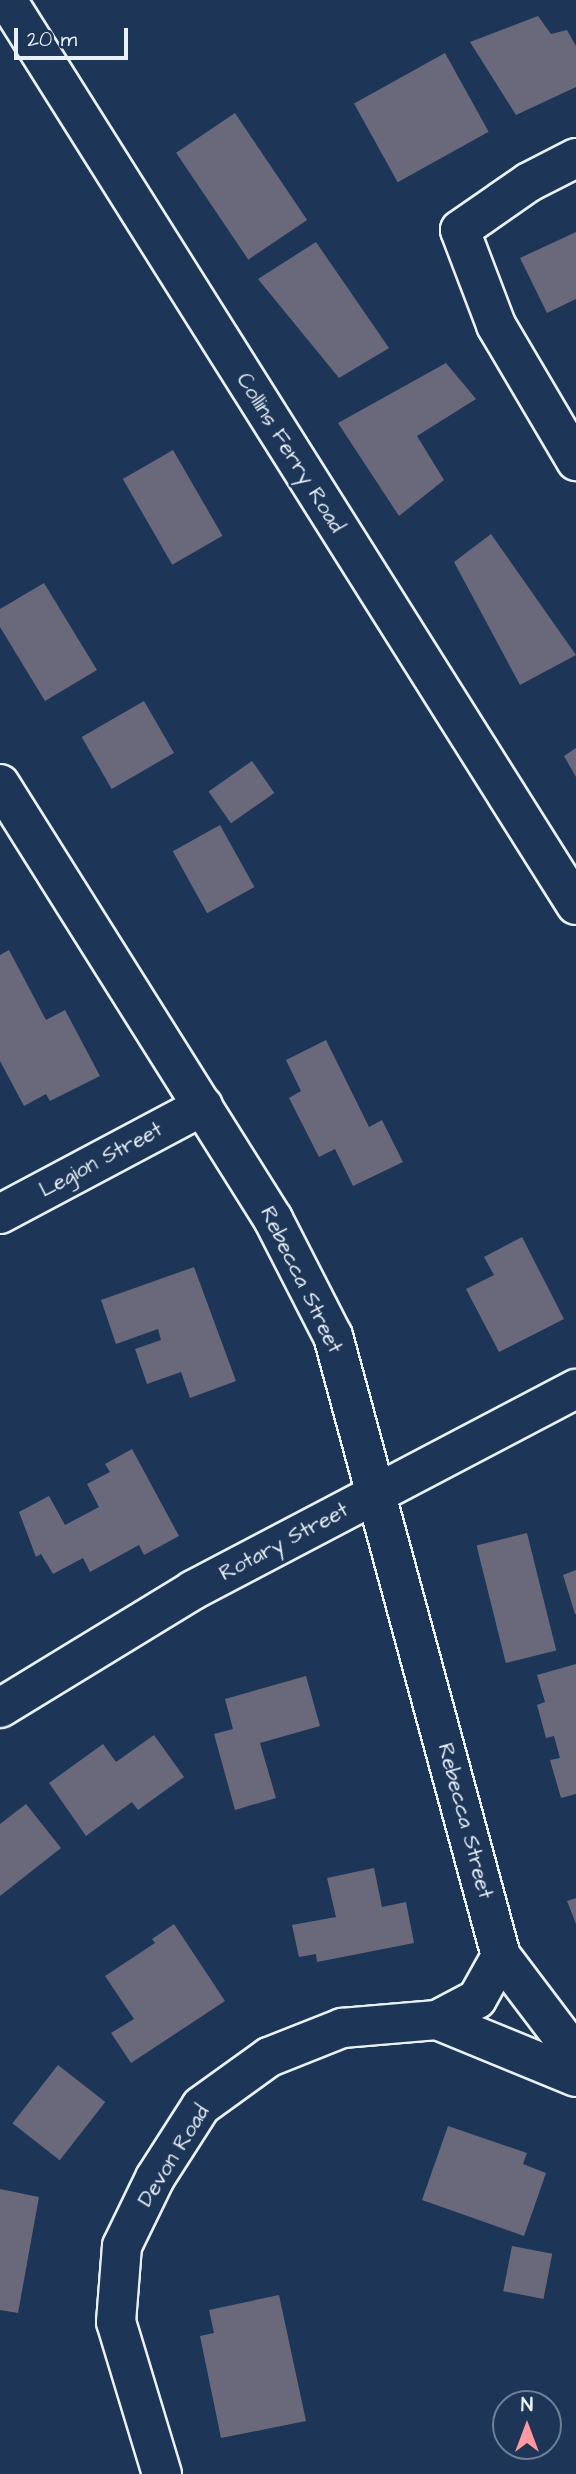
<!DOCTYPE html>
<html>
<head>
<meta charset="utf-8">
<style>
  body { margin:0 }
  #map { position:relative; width:576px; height:2474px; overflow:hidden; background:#1d3557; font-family:"Architects Daughter",sans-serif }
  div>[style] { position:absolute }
  .building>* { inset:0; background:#6a697b; transform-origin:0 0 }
  .roads { filter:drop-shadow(2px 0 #e8f1f8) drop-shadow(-2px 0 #e8f1f8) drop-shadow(0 2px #e8f1f8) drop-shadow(0 -2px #e8f1f8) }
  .minor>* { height:38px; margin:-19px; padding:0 19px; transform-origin:19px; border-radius:19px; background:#1d3557 }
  span { translate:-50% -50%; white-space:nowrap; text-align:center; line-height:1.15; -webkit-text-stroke:5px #1d3557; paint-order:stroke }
  .street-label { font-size:21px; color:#e8f1f8 }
  .north { position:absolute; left:492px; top:2390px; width:70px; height:70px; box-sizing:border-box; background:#1d3557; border:2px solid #6e8097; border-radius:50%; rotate:0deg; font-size:19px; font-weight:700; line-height:28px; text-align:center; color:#e8f1f8 }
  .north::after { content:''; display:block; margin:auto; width:24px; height:32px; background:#ff9aa2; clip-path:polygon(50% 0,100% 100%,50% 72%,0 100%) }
  .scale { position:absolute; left:14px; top:28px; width:114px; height:32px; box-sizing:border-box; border:4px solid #e8f1f8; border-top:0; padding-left:9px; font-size:21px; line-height:24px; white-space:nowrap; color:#e8f1f8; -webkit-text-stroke:5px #1d3557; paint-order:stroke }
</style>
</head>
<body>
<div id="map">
  <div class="building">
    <div style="clip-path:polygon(538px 16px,551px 34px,567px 30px,576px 46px,576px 87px,516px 115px,470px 42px)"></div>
    <div style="left:445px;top:53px;width:90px;height:104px;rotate:61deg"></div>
    <div style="left:235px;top:113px;width:129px;height:71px;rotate:56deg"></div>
    <div style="clip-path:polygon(576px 232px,576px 299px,547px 313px,520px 258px)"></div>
    <div style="clip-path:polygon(316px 242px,389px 348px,339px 378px,258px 279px)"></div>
    <div style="clip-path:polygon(446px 363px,476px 399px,417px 436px,444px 480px,399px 516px,338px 423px)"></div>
    <div style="left:173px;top:450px;width:99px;height:58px;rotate:60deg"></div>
    <div style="clip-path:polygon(491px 534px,576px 655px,520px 685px,454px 562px)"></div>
    <div style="clip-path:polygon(44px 583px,97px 670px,45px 701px,0 627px,0 609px)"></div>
    <div style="left:144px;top:701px;width:60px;height:72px;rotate:60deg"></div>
    <div style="clip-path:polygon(576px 748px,576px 777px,564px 756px)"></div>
    <div style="left:252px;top:761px;width:39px;height:53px;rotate:55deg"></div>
    <div style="left:220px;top:825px;width:71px;height:54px;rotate:61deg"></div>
    <div style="clip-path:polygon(9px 950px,46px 1020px,65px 1010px,100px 1076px,50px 1101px,46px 1094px,24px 1106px,0 1061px,0 955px)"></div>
    <div style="clip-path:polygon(326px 1040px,369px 1127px,382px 1120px,403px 1162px,353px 1186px,335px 1149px,319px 1157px,289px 1098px,301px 1091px,286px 1060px)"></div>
    <div style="clip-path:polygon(522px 1237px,564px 1319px,499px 1352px,466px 1289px,494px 1275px,484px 1257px)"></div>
    <div style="clip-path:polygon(194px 1267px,236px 1381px,190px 1398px,181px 1372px,147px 1384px,135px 1349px,161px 1340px,158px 1329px,116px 1344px,101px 1300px)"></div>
    <div style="clip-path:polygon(132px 1449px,179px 1536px,144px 1555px,139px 1545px,90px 1572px,83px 1558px,53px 1574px,41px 1554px,36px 1557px,19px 1512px,49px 1496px,65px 1525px,99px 1507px,87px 1484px,110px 1472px,105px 1464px)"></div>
    <div style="left:527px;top:1533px;width:121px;height:52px;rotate:76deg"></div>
    <div style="clip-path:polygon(576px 1570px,576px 1614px,575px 1614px,563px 1575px)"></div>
    <div style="clip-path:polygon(576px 1664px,576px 1794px,561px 1798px,550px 1760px,560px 1758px,554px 1736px,546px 1738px,537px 1705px,545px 1702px,537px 1675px)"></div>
    <div style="clip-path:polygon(306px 1676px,320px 1726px,260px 1743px,276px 1798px,235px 1810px,214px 1734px,233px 1729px,225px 1699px)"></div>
    <div style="clip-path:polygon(154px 1735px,184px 1777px,138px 1810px,132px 1802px,86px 1836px,49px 1783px,103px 1744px,116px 1762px)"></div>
    <div style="clip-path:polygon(26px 1804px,61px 1848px,0 1896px,0 1824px)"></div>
    <div style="clip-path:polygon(374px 1868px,382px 1907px,406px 1902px,414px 1943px,317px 1962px,316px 1954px,299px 1957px,292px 1925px,336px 1917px,327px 1878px)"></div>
    <div style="clip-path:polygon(576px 1898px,576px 1924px,567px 1901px)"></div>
    <div style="clip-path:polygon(174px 1924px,225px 2001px,131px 2063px,111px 2033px,134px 2019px,105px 1976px,155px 1943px,152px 1939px)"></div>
    <div style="left:58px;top:2065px;width:60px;height:74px;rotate:38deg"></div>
    <div style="clip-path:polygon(448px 2126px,527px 2153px,523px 2164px,546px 2173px,524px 2236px,422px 2200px)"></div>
    <div style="clip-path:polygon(0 2189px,39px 2197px,18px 2313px,0 2310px)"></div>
    <div style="left:512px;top:2246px;width:41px;height:46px;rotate:11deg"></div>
    <div style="clip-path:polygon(279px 2295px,306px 2421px,221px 2438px,200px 2336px,214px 2333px,209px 2310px)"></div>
  </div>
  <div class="roads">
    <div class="minor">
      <div style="left:7px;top:0;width:1069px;rotate:57.84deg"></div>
      <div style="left:576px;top:158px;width:53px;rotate:152.9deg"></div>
      <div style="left:529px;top:182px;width:84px;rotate:145.2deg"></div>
      <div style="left:460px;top:230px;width:102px;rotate:69.2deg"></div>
      <div style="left:496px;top:325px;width:158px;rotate:59.5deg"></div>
      <div style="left:0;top:784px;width:514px;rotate:57.89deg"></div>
      <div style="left:273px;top:1219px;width:131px;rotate:62.9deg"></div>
      <div style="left:333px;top:1336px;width:642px;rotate:74.84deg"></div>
      <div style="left:501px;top:1956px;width:124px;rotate:52.9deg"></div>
      <div style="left:0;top:1214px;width:230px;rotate:-28deg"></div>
      <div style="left:0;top:1708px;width:226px;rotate:-31.4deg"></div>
      <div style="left:193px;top:1590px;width:433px;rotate:-27.7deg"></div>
      <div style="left:437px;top:2020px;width:45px;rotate:-27.7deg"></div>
      <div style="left:477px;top:1999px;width:49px;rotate:-60.8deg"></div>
      <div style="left:162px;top:2474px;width:159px;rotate:-106.8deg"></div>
      <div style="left:116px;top:2322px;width:76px;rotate:-85.5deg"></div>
      <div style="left:122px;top:2246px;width:76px;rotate:-64.1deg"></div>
      <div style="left:155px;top:2178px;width:85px;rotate:-57.4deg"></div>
      <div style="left:201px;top:2106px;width:84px;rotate:-35.8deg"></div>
      <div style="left:269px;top:2057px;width:79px;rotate:-21.7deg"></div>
      <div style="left:342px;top:2028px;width:95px;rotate:-4.8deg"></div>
      <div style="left:437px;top:2020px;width:150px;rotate:22.3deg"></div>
    </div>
  </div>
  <div class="street-label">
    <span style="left:290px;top:453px;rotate:58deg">Collins Ferry Road</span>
    <span style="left:101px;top:1160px;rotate:-28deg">Legion Street</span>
    <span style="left:301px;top:1280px;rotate:64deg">Rebecca Street</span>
    <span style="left:284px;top:1542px;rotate:-28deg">Rotary Street</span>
    <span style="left:465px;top:1821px;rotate:75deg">Rebecca Street</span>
    <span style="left:174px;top:2156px;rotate:-58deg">Devon Road</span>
  </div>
  <div class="north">N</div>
  <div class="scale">20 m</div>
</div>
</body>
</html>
